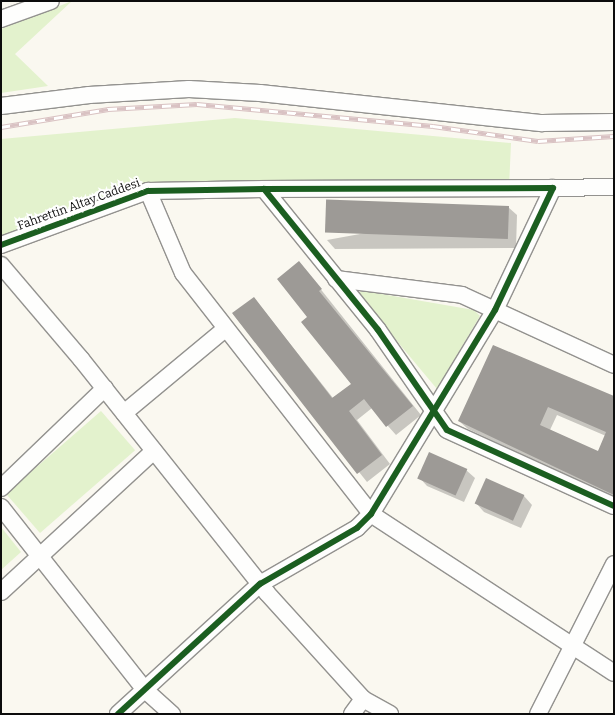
<!DOCTYPE html>
<html>
<head>
<meta charset="utf-8">
<style>
  body { margin:0 }
  #map { position:relative; width:615px; height:715px; overflow:hidden; background:#faf8f0; font-family:Bitter,serif }
  div>[style] { position:absolute }
  .green>* { inset:0; background:#e3f2cd; transform-origin:0 0 }
  .shadow>* { inset:0; background:#0003 }
  .building>* { inset:0; background:#9d9a96; transform-origin:0 0 }
  .roads { filter:drop-shadow(1px 0 #93928f) drop-shadow(-1px 0 #93928f) drop-shadow(0 1px #93928f) drop-shadow(0 -1px #93928f) }
  .minor>* { height:16px; margin:-8px; padding:0 8px; transform-origin:8px; border-radius:8px; background:#fefefd }
  .rail>* { height:4.5px; margin-top:-2.25px; transform-origin:0; background:repeating-linear-gradient(90deg,#fff 0 9px,#d9c2c3 0 18px); box-sizing:border-box; border-block:1px solid #d9c2c3 }
  .cycleway>* { height:6px; margin:-3px; padding:0 3px; transform-origin:3px; border-radius:3px; background:#1b5e20 }
  span { translate:-50% -50%; white-space:nowrap; text-align:center; line-height:1.15; -webkit-text-stroke:4px #fff; paint-order:stroke }
  .street-label { font-size:12px; color:#0c0c0c }
  .frame { position:absolute; inset:0; border:2px solid #0c0c0c; pointer-events:none }
</style>
</head>
<body>
<div id="map">
  <div class="green">
    <div style="clip-path:polygon(72px 1px,15px 54px,48px 86px,1px 93px,1px 29px)"></div>
    <div style="clip-path:polygon(235px 118px,511px 143px,509px 188px,148px 191px,1px 246px,1px 139px)"></div>
    <div style="clip-path:polygon(364px 291px,474px 310px,480px 316px,437px 389px,360px 297px,359px 292px)"></div>
    <div style="left:101px;top:411px;width:52px;height:126px;rotate:49deg"></div>
    <div style="clip-path:polygon(1px 527px,21px 552px,1px 570px)"></div>
  </div>
  <div class="shadow">
    <div style="clip-path:polygon(508px 207px,517px 215px,516px 248px,335px 249px,327px 240px)"></div>
    <div style="clip-path:polygon(299px 262px,421px 415px,396px 435px,372px 408px,357px 420px,390px 464px,367px 482px,233px 314px,254px 298px,333px 398px,352px 384px,309px 317px)"></div>
    <div style="clip-path:polygon(evenodd,494px 346px,614px 398px,614px 499px,468px 429px,459px 421px,494px 346px,557px 415px,606px 436px,598px 452px,550px 430px,557px 415px)"></div>
    <div style="clip-path:polygon(466px 470px,475px 478px,464px 502px,427px 486px,419px 477px)"></div>
    <div style="clip-path:polygon(487px 480px,524px 496px,532px 505px,521px 528px,484px 512px,476px 503px)"></div>
  </div>
  <div class="building">
    <div style="left:509px;top:206px;width:33px;height:183px;rotate:92deg"></div>
    <div style="clip-path:polygon(299px 261px,322px 289px,319px 291px,413px 406px,386px 427px,364px 399px,349px 411px,382px 455px,357px 474px,232px 313px,254px 297px,332px 398px,351px 384px,301px 322px,307px 317px,277px 279px)"></div>
    <div style="clip-path:polygon(evenodd,493px 345px,614px 396px,614px 495px,458px 421px,493px 345px,548px 407px,606px 432px,598px 451px,540px 425px,548px 407px)"></div>
    <div style="left:429px;top:452px;width:42px;height:29px;rotate:24deg"></div>
    <div style="left:486px;top:478px;width:42px;height:28px;rotate:24deg"></div>
  </div>
  <div class="roads">
    <div class="minor">
      <div style="left:1px;top:19px;width:53px;rotate:-19.8deg"></div>
      <div style="left:1px;top:106px;width:89px;rotate:-7.1deg"></div>
      <div style="left:89px;top:95px;width:100px;rotate:-3.4deg"></div>
      <div style="left:189px;top:89px;width:71px;rotate:3.2deg"></div>
      <div style="left:260px;top:93px;width:284px;rotate:6.1deg"></div>
      <div style="left:542px;top:123px;width:72px;rotate:-0.8deg"></div>
      <div style="left:553px;top:188px;width:61px;rotate:-0.9deg"></div>
      <div style="left:148px;top:191px;width:89px;rotate:66.9deg"></div>
      <div style="left:183px;top:273px;width:306px;rotate:52deg"></div>
      <div style="left:371px;top:514px;width:290px;rotate:33.2deg"></div>
      <div style="left:1px;top:245px;width:157px;rotate:-20.2deg"></div>
      <div style="left:148px;top:191px;width:116px;rotate:-1deg"></div>
      <div style="left:264px;top:189px;width:181px;rotate:51deg"></div>
      <div style="left:378px;top:330px;width:121px;rotate:55.4deg"></div>
      <div style="left:447px;top:430px;width:183px;rotate:24.5deg"></div>
      <div style="left:1px;top:265px;width:123px;rotate:49.6deg"></div>
      <div style="left:81px;top:359px;width:299px;rotate:51.5deg"></div>
      <div style="left:267px;top:593px;width:143px;rotate:47.8deg"></div>
      <div style="left:363px;top:699px;width:31px;rotate:29deg"></div>
      <div style="left:336px;top:279px;width:127px;rotate:7.2deg"></div>
      <div style="left:462px;top:295px;width:167px;rotate:24.7deg"></div>
      <div style="left:124px;top:413px;width:130px;rotate:-39.7deg"></div>
      <div style="left:1px;top:488px;width:144px;rotate:-43.9deg"></div>
      <div style="left:1px;top:507px;width:231px;rotate:51.8deg"></div>
      <div style="left:144px;top:689px;width:38px;rotate:42deg"></div>
      <div style="left:1px;top:592px;width:208px;rotate:-42.7deg"></div>
      <div style="left:118px;top:714px;width:193px;rotate:-42.5deg"></div>
      <div style="left:260px;top:584px;width:112px;rotate:-30deg"></div>
      <div style="left:357px;top:528px;width:20px;rotate:-45deg"></div>
      <div style="left:371px;top:514px;width:239px;rotate:-58.7deg"></div>
      <div style="left:495px;top:310px;width:135px;rotate:-64.6deg"></div>
      <div style="left:553px;top:188px;width:289px;rotate:179.8deg"></div>
      <div style="left:352px;top:714px;width:19px;rotate:-54deg"></div>
      <div style="left:538px;top:714px;width:168px;rotate:-63.1deg"></div>
    </div>
  </div>
  <div class="rail">
    <div style="left:1px;top:127px;width:109px;rotate:-9.5deg"></div>
    <div style="left:108px;top:109px;width:89px;rotate:-3.2deg"></div>
    <div style="left:197px;top:104px;width:237px;rotate:5.3deg"></div>
    <div style="left:433px;top:126px;width:106px;rotate:8.1deg"></div>
    <div style="left:538px;top:141px;width:76px;rotate:-3.8deg"></div>
  </div>
  <div class="cycleway">
    <div style="left:1px;top:245px;width:157px;rotate:-20.2deg"></div>
    <div style="left:148px;top:191px;width:116px;rotate:-1deg"></div>
    <div style="left:264px;top:189px;width:181px;rotate:51deg"></div>
    <div style="left:378px;top:330px;width:121px;rotate:55.4deg"></div>
    <div style="left:447px;top:430px;width:183px;rotate:24.5deg"></div>
    <div style="left:118px;top:714px;width:193px;rotate:-42.5deg"></div>
    <div style="left:260px;top:584px;width:112px;rotate:-30deg"></div>
    <div style="left:357px;top:528px;width:20px;rotate:-45deg"></div>
    <div style="left:371px;top:514px;width:239px;rotate:-58.7deg"></div>
    <div style="left:495px;top:310px;width:135px;rotate:-64.6deg"></div>
    <div style="left:553px;top:188px;width:289px;rotate:179.8deg"></div>
  </div>
  <div class="street-label">
    <span style="left:79px;top:205px;rotate:-20deg">Fahrettin Altay Caddesi</span>
  </div>
  <div class="frame"></div>
</div>
</body>
</html>
